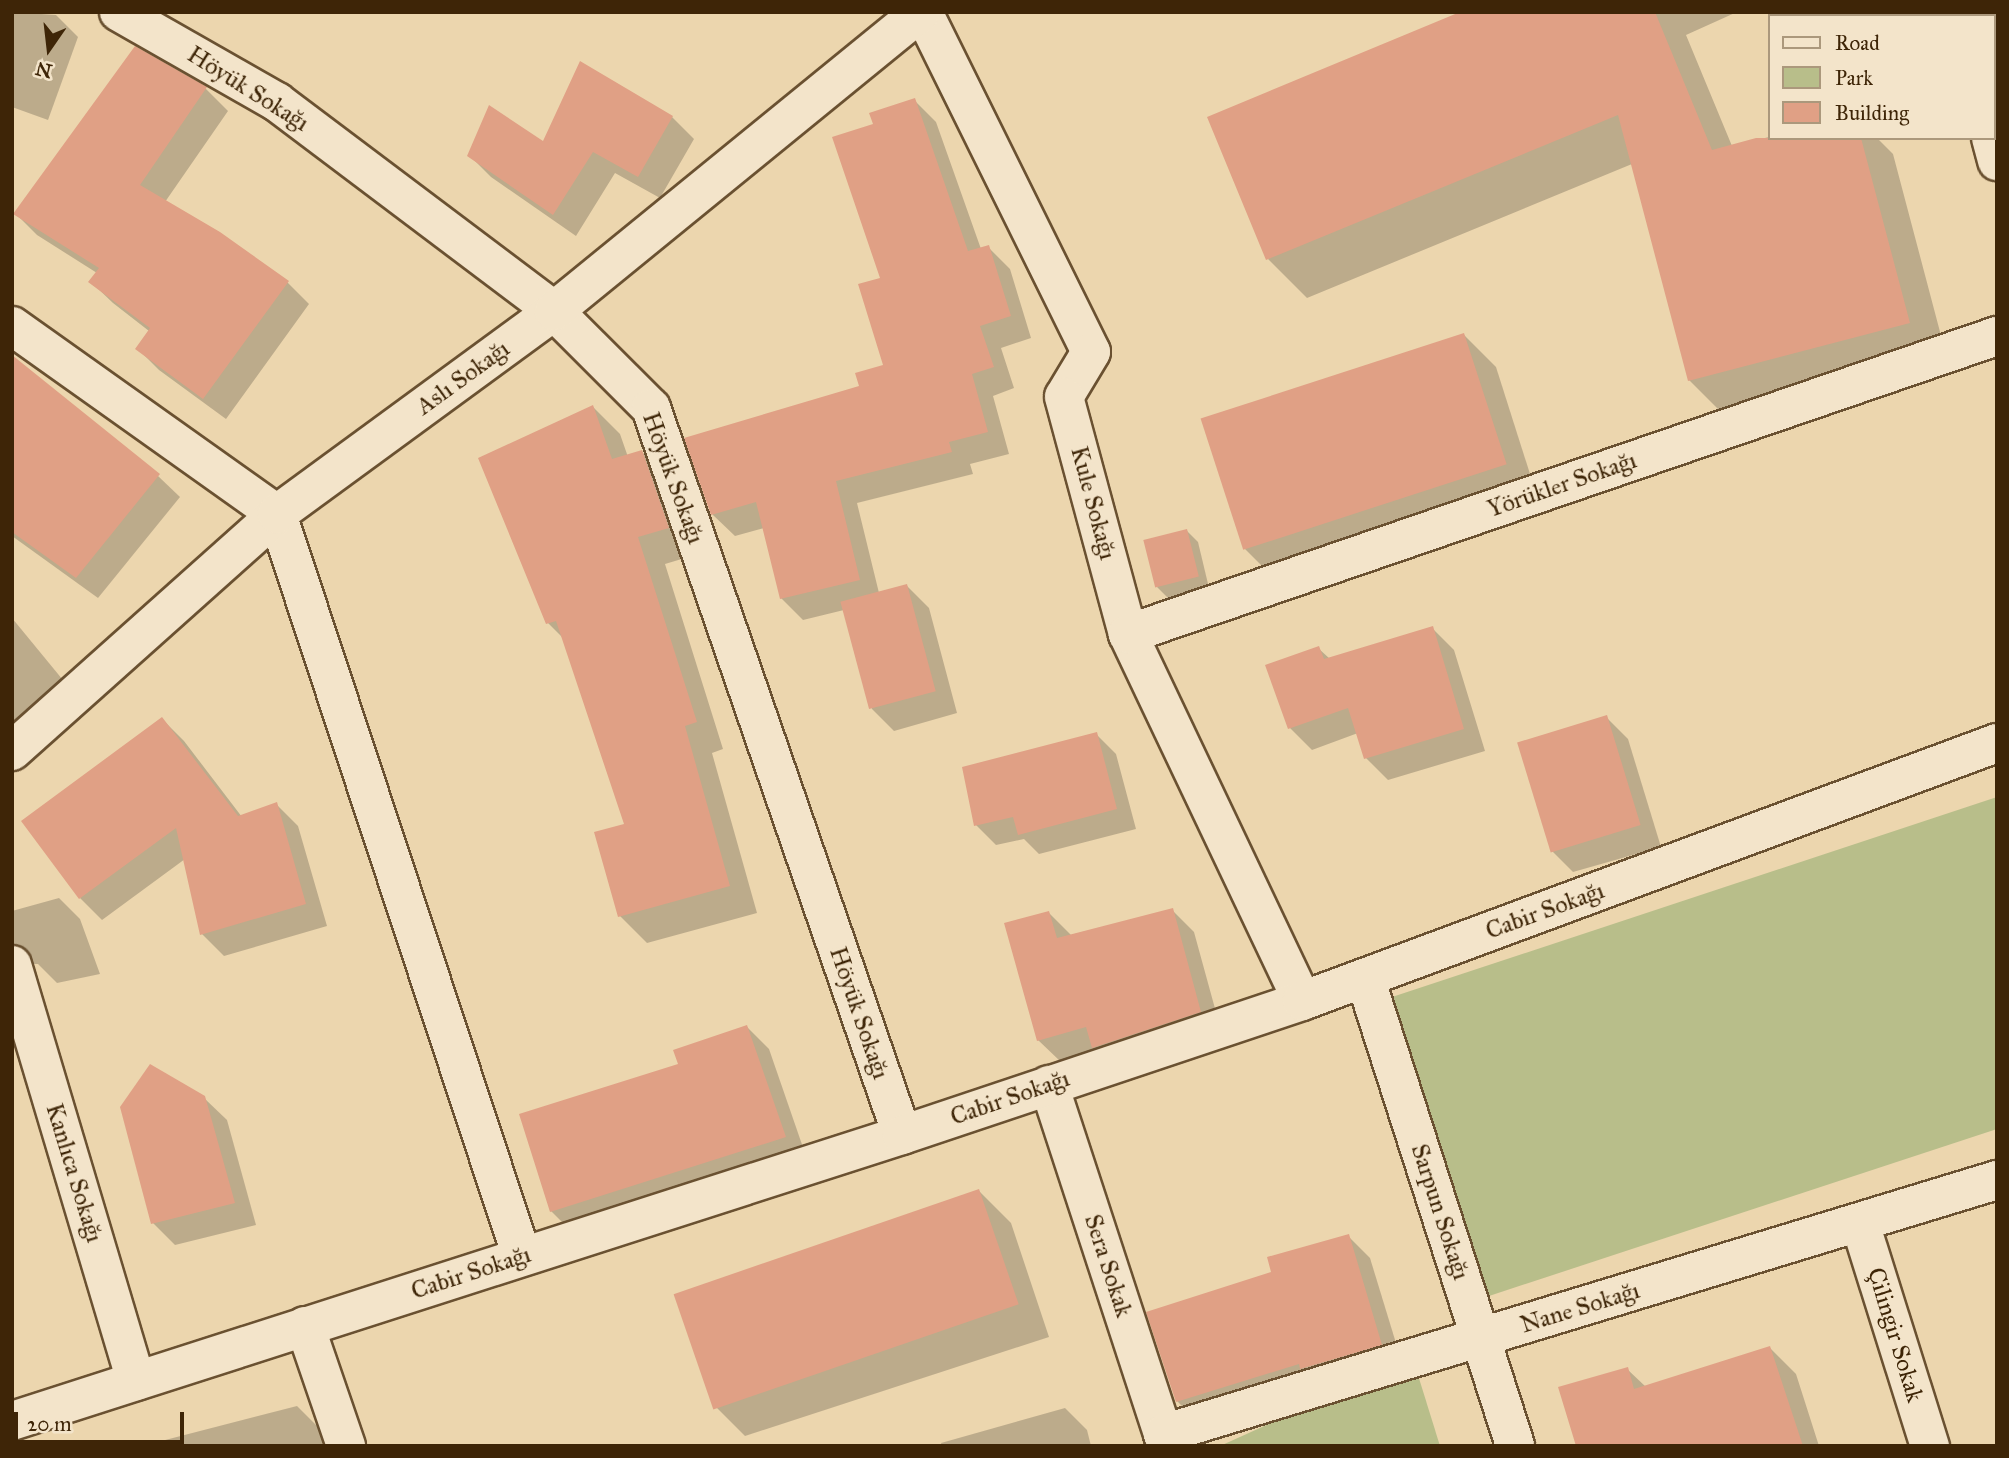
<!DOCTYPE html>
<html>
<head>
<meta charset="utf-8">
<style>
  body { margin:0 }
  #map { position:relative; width:2009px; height:1458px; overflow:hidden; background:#ecd6ae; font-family:"IM FELL Great Primer",serif }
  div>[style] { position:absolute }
  .green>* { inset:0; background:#b8be8a }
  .shadow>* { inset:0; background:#0003 }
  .building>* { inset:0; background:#e0a085; transform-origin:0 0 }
  .roads { filter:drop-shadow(2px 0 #6a5131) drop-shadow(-2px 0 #6a5131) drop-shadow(0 2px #6a5131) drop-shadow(0 -2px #6a5131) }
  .street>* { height:38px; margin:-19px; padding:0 19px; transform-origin:19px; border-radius:19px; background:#f3e4ca }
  span { translate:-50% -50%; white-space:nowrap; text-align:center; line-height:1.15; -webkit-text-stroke:5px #f3e4ca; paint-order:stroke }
  .street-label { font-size:24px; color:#3e2507 }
  .frame { position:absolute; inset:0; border:14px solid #3e2507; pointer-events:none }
  .legend { position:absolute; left:1768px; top:14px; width:228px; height:126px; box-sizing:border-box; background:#f3e4ca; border:2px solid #ab987c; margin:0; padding:9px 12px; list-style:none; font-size:21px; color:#3e2507 }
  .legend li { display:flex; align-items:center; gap:14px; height:35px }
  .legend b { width:35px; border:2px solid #ab987c }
  .north { position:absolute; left:14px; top:14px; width:70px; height:70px; -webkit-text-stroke:5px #f3e4ca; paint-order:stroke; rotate:194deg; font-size:19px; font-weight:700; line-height:28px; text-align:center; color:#3e2507 }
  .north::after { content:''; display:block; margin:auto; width:24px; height:32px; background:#3e2507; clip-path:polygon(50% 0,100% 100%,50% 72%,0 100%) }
  .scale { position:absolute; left:14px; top:1412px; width:170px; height:32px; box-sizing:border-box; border:4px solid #3e2507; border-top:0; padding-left:9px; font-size:21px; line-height:24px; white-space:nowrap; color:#3e2507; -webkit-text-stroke:5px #f3e4ca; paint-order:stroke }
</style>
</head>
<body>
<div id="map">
  <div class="green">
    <div style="clip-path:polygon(1997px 797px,1997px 1129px,1486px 1297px,1386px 999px)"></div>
    <div style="clip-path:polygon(1413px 1359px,1440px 1446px,1220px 1446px)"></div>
  </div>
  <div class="shadow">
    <div style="clip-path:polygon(12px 12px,56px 15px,78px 37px,48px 120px,12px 107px)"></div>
    <div style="clip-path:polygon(1464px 12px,1737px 12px,1686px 35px,1732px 146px,1769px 137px,1877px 138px,1893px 154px,1948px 362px,1729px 420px,1689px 380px,1632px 164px,1307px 298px,1268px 259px)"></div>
    <div style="clip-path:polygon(135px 48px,206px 89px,228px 111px,165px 202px,287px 282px,309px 304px,226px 419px,159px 370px,137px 348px,149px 331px,113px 303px,91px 282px,97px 273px,37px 235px,15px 213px)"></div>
    <div style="clip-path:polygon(914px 100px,936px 122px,981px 249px,988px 247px,1010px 269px,1031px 338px,1001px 348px,1014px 388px,993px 396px,1009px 454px,970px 464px,973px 474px,857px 503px,879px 593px,907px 586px,929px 608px,957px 713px,894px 731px,872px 709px,844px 610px,803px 620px,781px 598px,764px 528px,735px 536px,713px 515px,687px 439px,861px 388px,885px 367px,875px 125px)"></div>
    <div style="clip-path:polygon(672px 117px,694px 139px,660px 198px,615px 173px,576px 236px,491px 177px,469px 155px,544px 144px)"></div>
    <div style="clip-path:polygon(1464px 335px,1496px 367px,1537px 496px,1276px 580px,1244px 548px)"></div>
    <div style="clip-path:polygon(12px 357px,158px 476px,180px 497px,98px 598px,12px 536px)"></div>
    <div style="clip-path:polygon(593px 407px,620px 434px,628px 457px,642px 452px,669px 480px,695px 555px,665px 564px,723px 749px,712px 753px,757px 913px,647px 943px,620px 916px,627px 825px,565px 640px,548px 623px)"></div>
    <div style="clip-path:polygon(1187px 531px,1198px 542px,1209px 588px,1168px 598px,1157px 587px)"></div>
    <div style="clip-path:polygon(12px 618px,81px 702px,12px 760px)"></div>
    <div style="clip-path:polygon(1432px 628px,1454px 650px,1485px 751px,1388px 780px,1366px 758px,1358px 733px,1312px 750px,1290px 728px,1318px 648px,1330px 659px)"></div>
    <div style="clip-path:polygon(1606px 717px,1628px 739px,1661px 847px,1573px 872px,1551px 850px)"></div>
    <div style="clip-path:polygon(162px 719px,184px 741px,242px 817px,276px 804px,298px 826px,327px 926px,224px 956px,202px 934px,185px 859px,102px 920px,80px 898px)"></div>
    <div style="clip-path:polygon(1096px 734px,1116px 754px,1136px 829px,1039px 854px,1024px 839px,996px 845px,976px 825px)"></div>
    <div style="clip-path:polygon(59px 898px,80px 919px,100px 974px,57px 983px,38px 964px,28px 964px,12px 979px,12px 911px)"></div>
    <div style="clip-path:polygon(1172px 910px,1194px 932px,1222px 1034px,1061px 1062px,1038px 1040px,1049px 913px,1071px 935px)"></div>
    <div style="clip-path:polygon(747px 1027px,769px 1049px,807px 1159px,573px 1233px,551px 1211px,680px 1065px)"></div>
    <div style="clip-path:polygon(204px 1098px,227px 1120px,256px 1225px,175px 1245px,153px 1223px)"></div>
    <div style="clip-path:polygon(979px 1191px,1011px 1223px,1049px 1337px,745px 1436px,713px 1404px)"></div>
    <div style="clip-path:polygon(1348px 1236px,1370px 1258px,1403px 1366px,1199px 1423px,1177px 1401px)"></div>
    <div style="clip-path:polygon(1770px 1348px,1796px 1374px,1819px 1446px,1578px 1446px,1627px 1369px,1646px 1387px)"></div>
    <div style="clip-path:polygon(297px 1406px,329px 1438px,331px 1446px,142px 1446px)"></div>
    <div style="clip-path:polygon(1065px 1408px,1087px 1430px,1091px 1446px,942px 1446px,941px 1443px)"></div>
  </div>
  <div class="building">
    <div style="clip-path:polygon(1460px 12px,1655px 12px,1712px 150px,1756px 138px,1861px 138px,1910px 323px,1688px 381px,1618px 115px,1266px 260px,1207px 117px)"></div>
    <div style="clip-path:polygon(135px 46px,207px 87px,140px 185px,220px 232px,289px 281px,203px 399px,135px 349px,150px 328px,88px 282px,99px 268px,13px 214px)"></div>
    <div style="clip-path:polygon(580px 61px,673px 116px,638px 177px,593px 152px,553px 215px,467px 156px,489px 105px,543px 141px)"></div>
    <div style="clip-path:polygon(915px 98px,968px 251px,989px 245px,1011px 316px,980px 326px,994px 367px,972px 374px,988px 432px,949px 442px,952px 452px,836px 481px,860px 580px,780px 599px,756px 502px,711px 515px,684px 438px,859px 386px,855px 373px,883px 365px,858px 284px,880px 278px,832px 137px,873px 124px,869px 113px)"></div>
    <div style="left:1464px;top:333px;width:138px;height:277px;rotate:72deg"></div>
    <div style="clip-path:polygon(12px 355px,160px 474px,76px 578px,12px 532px)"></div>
    <div style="clip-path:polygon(593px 405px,612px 459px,642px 450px,669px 528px,638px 537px,697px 722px,685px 726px,730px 886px,618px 917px,594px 832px,624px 824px,556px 621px,546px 624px,478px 458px)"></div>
    <div style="left:1187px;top:529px;width:49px;height:45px;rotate:76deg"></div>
    <div style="left:907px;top:584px;width:111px;height:69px;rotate:75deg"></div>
    <div style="clip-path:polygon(1433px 626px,1464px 729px,1364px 759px,1348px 708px,1288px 729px,1265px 665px,1319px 646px,1324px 659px)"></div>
    <div style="left:1607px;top:715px;width:115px;height:94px;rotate:73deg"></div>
    <div style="clip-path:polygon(162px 717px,238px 816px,277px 802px,306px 904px,200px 935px,176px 828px,79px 899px,21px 821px)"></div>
    <div style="clip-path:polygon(1097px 732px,1117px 809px,1018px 835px,1013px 817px,974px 826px,962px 767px)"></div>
    <div style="clip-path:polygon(1173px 908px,1201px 1012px,1092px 1048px,1086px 1027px,1037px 1041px,1004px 923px,1049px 911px,1057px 938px)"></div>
    <div style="clip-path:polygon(747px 1025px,786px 1137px,550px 1212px,519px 1114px,678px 1064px,673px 1050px)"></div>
    <div style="clip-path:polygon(150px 1064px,205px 1096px,235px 1203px,151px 1224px,120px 1107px)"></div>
    <div style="left:979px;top:1189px;width:122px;height:323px;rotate:71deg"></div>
    <div style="clip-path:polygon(1349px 1234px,1382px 1345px,1300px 1369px,1299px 1364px,1176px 1402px,1146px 1312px,1271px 1272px,1267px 1257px)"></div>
    <div style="clip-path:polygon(1770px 1346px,1803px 1446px,1576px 1446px,1558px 1387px,1628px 1367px,1634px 1389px)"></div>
  </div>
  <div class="roads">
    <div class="street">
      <div style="left:119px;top:12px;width:182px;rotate:29.7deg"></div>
      <div style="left:277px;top:102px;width:347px;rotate:37deg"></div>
      <div style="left:554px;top:311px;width:137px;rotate:45deg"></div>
      <div style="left:651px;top:408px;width:769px;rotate:70.95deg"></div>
      <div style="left:923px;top:12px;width:379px;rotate:63.7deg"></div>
      <div style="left:1091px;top:352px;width:52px;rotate:121deg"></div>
      <div style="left:1064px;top:397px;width:245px;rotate:74.9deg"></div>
      <div style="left:1128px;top:634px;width:406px;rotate:64.6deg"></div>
      <div style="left:1958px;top:12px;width:4px;rotate:90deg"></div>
      <div style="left:1991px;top:138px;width:24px;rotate:75deg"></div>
      <div style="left:12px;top:326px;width:325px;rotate:35.4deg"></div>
      <div style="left:277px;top:514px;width:782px;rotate:71.75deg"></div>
      <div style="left:1128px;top:634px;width:919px;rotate:-18.93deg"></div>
      <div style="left:12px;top:751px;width:356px;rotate:-41.8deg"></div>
      <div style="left:277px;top:514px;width:343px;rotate:-36.2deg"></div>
      <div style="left:554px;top:311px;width:473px;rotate:-39.2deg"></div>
      <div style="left:12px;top:965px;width:434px;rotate:73.4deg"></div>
      <div style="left:1365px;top:978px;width:491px;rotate:72.2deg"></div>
      <div style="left:1049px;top:1085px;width:380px;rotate:71.9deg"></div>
      <div style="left:1860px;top:1223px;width:234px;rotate:72.6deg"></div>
      <div style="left:305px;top:1326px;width:127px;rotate:71.1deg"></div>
      <div style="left:12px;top:1421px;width:935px;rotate:-17.81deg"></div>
      <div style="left:902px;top:1135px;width:422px;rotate:-18.5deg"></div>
      <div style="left:1302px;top:1001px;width:741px;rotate:-20.37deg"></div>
      <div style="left:1163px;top:1434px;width:872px;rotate:-16.94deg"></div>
    </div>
  </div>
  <div class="street-label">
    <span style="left:248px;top:89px;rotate:32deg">Höyük Sokağı</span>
    <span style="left:463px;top:378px;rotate:-36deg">Aslı Sokağı</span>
    <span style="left:673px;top:478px;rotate:70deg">Höyük Sokağı</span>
    <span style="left:1562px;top:485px;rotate:-19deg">Yörükler Sokağı</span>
    <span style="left:1093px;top:503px;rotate:75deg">Kule Sokağı</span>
    <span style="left:1545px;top:911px;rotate:-20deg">Cabir Sokağı</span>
    <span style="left:859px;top:1013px;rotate:71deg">Höyük Sokağı</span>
    <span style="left:1010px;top:1098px;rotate:-19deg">Cabir Sokağı</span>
    <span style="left:74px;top:1173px;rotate:73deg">Kanlıca Sokağı</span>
    <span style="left:1440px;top:1212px;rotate:72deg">Sarpun Sokağı</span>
    <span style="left:1108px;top:1266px;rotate:72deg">Sera Sokak</span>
    <span style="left:471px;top:1273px;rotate:-18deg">Cabir Sokağı</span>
    <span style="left:1580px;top:1308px;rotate:-17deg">Nane Sokağı</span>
    <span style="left:1895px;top:1335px;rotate:73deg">Çilingir Sokak</span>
  </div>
  <div class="frame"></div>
  <ul class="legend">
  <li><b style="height:9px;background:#f3e4ca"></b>Road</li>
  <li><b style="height:19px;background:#b8be8a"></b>Park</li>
  <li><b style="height:19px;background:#e0a085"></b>Building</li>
  </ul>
  <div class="north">N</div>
  <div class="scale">20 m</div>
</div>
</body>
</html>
